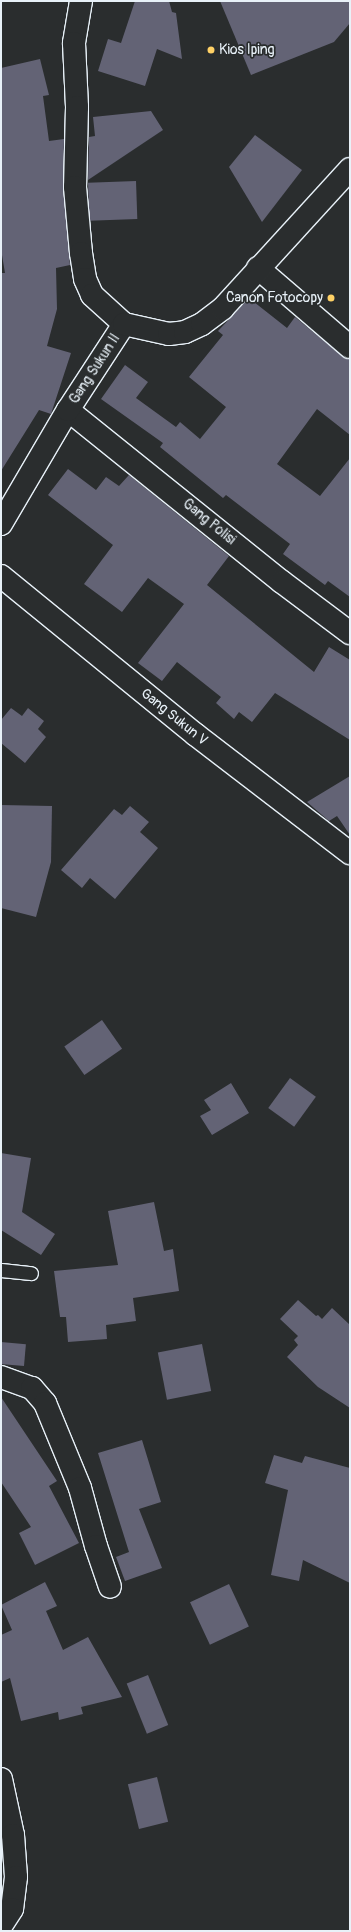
<!DOCTYPE html>
<html>
<head>
<meta charset="utf-8">
<style>
  body { margin:0 }
  #map { position:relative; width:351px; height:1932px; overflow:hidden; background:#2a2d2e; font-family:Pangolin,sans-serif }
  div>[style] { position:absolute }
  .building>* { inset:0; background:#636375; transform-origin:0 0 }
  .roads { filter:drop-shadow(1px 0 #e8f1f8) drop-shadow(-1px 0 #e8f1f8) drop-shadow(0 1px #e8f1f8) drop-shadow(0 -1px #e8f1f8) }
  .service>* { height:13px; margin:-6.5px; padding:0 6.5px; transform-origin:6.5px; border-radius:6.5px; background:#2a2d2e }
  .minor>* { height:22px; margin:-11px; padding:0 11px; transform-origin:11px; border-radius:11px; background:#2a2d2e }
  .dots>* { width:11px; height:11px; translate:-50% -50%; box-sizing:border-box; border:2px solid #2a2d2e; border-radius:50% }
  span { translate:-50% -50%; white-space:nowrap; text-align:center; line-height:1.15; -webkit-text-stroke:3.5px #2a2d2e; paint-order:stroke }
  .poi-label { font-size:14px; color:#e8f1f8 }
  .left { translate:0 -50%; text-align:left }
  .right { translate:-100% -50%; text-align:right }
  .street-label { font-size:14px; color:#e8f1f8 }
  .frame { position:absolute; inset:0; border:2px solid #e8f1f8; pointer-events:none }
</style>
</head>
<body>
<div id="map">
  <div class="building">
    <div style="clip-path:polygon(135px 1px,169px 1px,172px 12px,176px 13px,182px 59px,157px 49px,145px 86px,98px 71px,108px 39px,121px 43px)"></div>
    <div style="clip-path:polygon(220px 1px,350px 1px,350px 23px,334px 42px,251px 75px)"></div>
    <div style="clip-path:polygon(40px 59px,49px 95px,43px 96px,49px 141px,64px 139px,63px 188px,70px 265px,56px 268px,57px 309px,47px 346px,71px 353px,51px 414px,39px 410px,1px 471px,1px 273px,5px 273px,1px 249px,1px 68px)"></div>
    <div style="clip-path:polygon(151px 111px,163px 130px,88px 180px,89px 137px,95px 136px,93px 117px)"></div>
    <div style="clip-path:polygon(255px 135px,302px 170px,262px 222px,229px 167px)"></div>
    <div style="left:136px;top:181px;width:38px;height:48px;rotate:88deg"></div>
    <div style="clip-path:polygon(249px 298px,287px 328px,295px 317px,342px 356px,350px 359px,350px 435px,317px 409px,277px 464px,320px 496px,350px 458px,350px 597px,328px 581px,325px 585px,283px 554px,290px 544px,226px 495px,223px 498px,160px 447px,163px 443px,101px 399px,125px 365px,148px 382px,136px 398px,176px 427px,180px 422px,200px 439px,226px 407px,189px 377px,223px 335px,218px 331px)"></div>
    <div style="clip-path:polygon(68px 469px,96px 490px,106px 477px,119px 486px,129px 475px,229px 556px,207px 585px,314px 672px,329px 647px,350px 660px,350px 740px,275px 693px,252px 722px,239px 712px,234px 719px,216px 703px,221px 697px,177px 662px,162px 681px,138px 663px,184px 604px,148px 578px,122px 612px,84px 584px,113px 545px,48px 495px)"></div>
    <div style="clip-path:polygon(11px 708px,22px 716px,28px 708px,44px 721px,38px 729px,46px 737px,25px 763px,1px 743px,1px 720px)"></div>
    <div style="clip-path:polygon(350px 776px,350px 835px,337px 816px,329px 821px,307px 802px)"></div>
    <div style="clip-path:polygon(1px 805px,52px 806px,51px 862px,36px 917px,1px 908px)"></div>
    <div style="clip-path:polygon(130px 806px,149px 822px,140px 832px,158px 848px,115px 899px,90px 878px,82px 888px,61px 870px,114px 809px,122px 815px)"></div>
    <div style="left:102px;top:1020px;width:35px;height:46px;rotate:55deg"></div>
    <div style="left:290px;top:1078px;width:32px;height:37px;rotate:36deg"></div>
    <div style="clip-path:polygon(231px 1083px,249px 1113px,212px 1135px,200px 1116px,211px 1110px,204px 1100px)"></div>
    <div style="clip-path:polygon(1px 1153px,31px 1158px,22px 1212px,55px 1234px,41px 1255px,1px 1230px)"></div>
    <div style="clip-path:polygon(154px 1202px,164px 1251px,173px 1249px,179px 1291px,133px 1298px,136px 1321px,106px 1325px,107px 1339px,68px 1342px,66px 1317px,60px 1317px,54px 1271px,118px 1265px,108px 1211px)"></div>
    <div style="clip-path:polygon(298px 1300px,316px 1316px,318px 1315px,322px 1319px,332px 1308px,350px 1325px,350px 1408px,318px 1387px,287px 1357px,298px 1345px,294px 1340px,298px 1336px,280px 1319px)"></div>
    <div style="left:1px;top:1342px;width:25px;height:22px;rotate:5deg"></div>
    <div style="left:202px;top:1344px;width:48px;height:45px;rotate:79deg"></div>
    <div style="clip-path:polygon(1px 1397px,57px 1481px,49px 1486px,79px 1543px,35px 1565px,19px 1533px,31px 1527px,1px 1482px)"></div>
    <div style="clip-path:polygon(142px 1440px,161px 1502px,139px 1509px,162px 1568px,125px 1581px,116px 1557px,129px 1552px,98px 1453px)"></div>
    <div style="clip-path:polygon(274px 1455px,302px 1463px,305px 1456px,350px 1468px,350px 1583px,303px 1560px,299px 1581px,271px 1575px,288px 1490px,265px 1483px)"></div>
    <div style="clip-path:polygon(45px 1582px,57px 1606px,46px 1611px,63px 1650px,88px 1637px,122px 1697px,81px 1707px,83px 1714px,59px 1720px,58px 1712px,21px 1721px,10px 1678px,1px 1682px,1px 1635px,12px 1630px,1px 1605px)"></div>
    <div style="left:229px;top:1584px;width:47px;height:43px;rotate:65deg"></div>
    <div style="left:148px;top:1675px;width:54px;height:23px;rotate:68deg"></div>
    <div style="left:157px;top:1777px;width:46px;height:30px;rotate:76deg"></div>
  </div>
  <div class="roads">
    <div class="service">
      <div style="left:1px;top:1270px;width:30px;rotate:6deg"></div>
    </div>
    <div class="minor">
      <div style="left:81px;top:1px;width:43px;rotate:99.5deg"></div>
      <div style="left:74px;top:43px;width:64px;rotate:87.3deg"></div>
      <div style="left:77px;top:107px;width:80px;rotate:91.4deg"></div>
      <div style="left:75px;top:187px;width:66px;rotate:84.8deg"></div>
      <div style="left:81px;top:253px;width:26px;rotate:81deg"></div>
      <div style="left:85px;top:279px;width:17px;rotate:66deg"></div>
      <div style="left:92px;top:295px;width:43px;rotate:42.2deg"></div>
      <div style="left:258px;top:268px;width:121px;rotate:40.7deg"></div>
      <div style="left:68px;top:410px;width:275px;rotate:38.8deg"></div>
      <div style="left:282px;top:582px;width:85px;rotate:36.9deg"></div>
      <div style="left:1px;top:524px;width:132px;rotate:-59.6deg"></div>
      <div style="left:68px;top:410px;width:103px;rotate:-56.9deg"></div>
      <div style="left:124px;top:324px;width:46px;rotate:12.5deg"></div>
      <div style="left:169px;top:334px;width:16px;rotate:-7deg"></div>
      <div style="left:185px;top:332px;width:19px;rotate:-25deg"></div>
      <div style="left:202px;top:324px;width:26px;rotate:-37deg"></div>
      <div style="left:223px;top:308px;width:188px;rotate:-47.6deg"></div>
      <div style="left:1px;top:576px;width:252px;rotate:39.2deg"></div>
      <div style="left:196px;top:735px;width:194px;rotate:37.5deg"></div>
      <div style="left:1px;top:1377px;width:33px;rotate:20deg"></div>
      <div style="left:32px;top:1388px;width:20px;rotate:49deg"></div>
      <div style="left:45px;top:1403px;width:92px;rotate:67.6deg"></div>
      <div style="left:80px;top:1488px;width:60px;rotate:74.6deg"></div>
      <div style="left:96px;top:1546px;width:43px;rotate:71.1deg"></div>
      <div style="left:1px;top:1779px;width:57px;rotate:77.9deg"></div>
      <div style="left:13px;top:1835px;width:42px;rotate:85.9deg"></div>
      <div style="left:16px;top:1877px;width:32px;rotate:97deg"></div>
      <div style="left:12px;top:1909px;width:20px;rotate:123deg"></div>
    </div>
  </div>
  <div class="dots">
    <div style="left:211px;top:50px;background:#ffd166"></div>
    <div style="left:331px;top:298px;background:#ffd166"></div>
  </div>
  <div class="poi-label">
    <span class="left" style="left:219px;top:50px">Kios Iping</span>
    <span class="right" style="left:323px;top:298px">Canon Fotocopy</span>
  </div>
  <div class="street-label">
    <span style="left:95px;top:369px;rotate:-57deg">Gang Sukun II</span>
    <span style="left:209px;top:522px;rotate:39deg">Gang Polisi</span>
    <span style="left:174px;top:717px;rotate:39deg">Gang Sukun V</span>
  </div>
  <div class="frame"></div>
</div>
</body>
</html>
